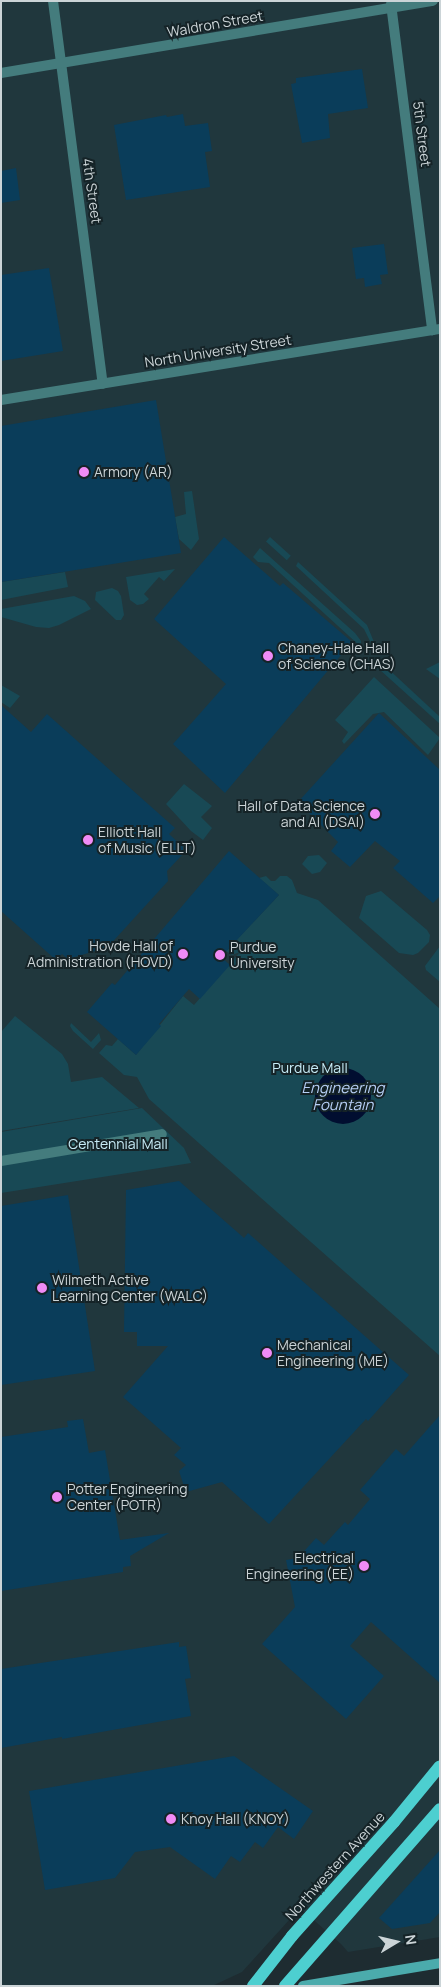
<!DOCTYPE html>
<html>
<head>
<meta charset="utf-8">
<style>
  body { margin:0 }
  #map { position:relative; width:441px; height:1987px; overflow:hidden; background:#1e2c31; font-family:Manrope,sans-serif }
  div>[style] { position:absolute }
  .built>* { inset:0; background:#20373d }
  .green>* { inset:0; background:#184955; transform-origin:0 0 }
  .water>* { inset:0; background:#010e30 }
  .round { border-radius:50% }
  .building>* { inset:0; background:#0a3d5a }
  .street>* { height:10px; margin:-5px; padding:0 5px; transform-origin:5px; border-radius:5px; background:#447c7d }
  .secondary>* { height:10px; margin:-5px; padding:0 5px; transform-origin:5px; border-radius:5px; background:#4babac }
  .primary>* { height:12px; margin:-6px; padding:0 6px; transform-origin:6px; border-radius:6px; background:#4dcfd0 }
  .dots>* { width:14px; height:14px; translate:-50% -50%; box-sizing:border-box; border:2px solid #152327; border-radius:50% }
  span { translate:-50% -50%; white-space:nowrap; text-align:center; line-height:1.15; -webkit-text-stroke:4px #152327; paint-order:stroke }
  .street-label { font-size:14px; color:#cbd4d7 }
  .poi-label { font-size:14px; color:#cbd4d7 }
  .left { translate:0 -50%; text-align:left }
  .right { translate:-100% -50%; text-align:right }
  .park-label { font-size:14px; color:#c7ecf7 }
  .water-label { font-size:15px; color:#b7cff6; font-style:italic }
  .frame { position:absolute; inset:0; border:2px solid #cbd4d7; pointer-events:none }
  .north { position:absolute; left:371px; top:1917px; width:50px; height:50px; -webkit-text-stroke:4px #152327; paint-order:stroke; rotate:81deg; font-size:14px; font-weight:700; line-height:20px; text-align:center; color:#cbd4d7 }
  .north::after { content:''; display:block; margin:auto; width:18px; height:22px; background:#cbd4d7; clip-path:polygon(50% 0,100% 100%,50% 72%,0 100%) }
</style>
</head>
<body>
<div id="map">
  <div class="built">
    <div style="clip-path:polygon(1px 1px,440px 1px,440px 1937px,348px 1952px,341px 1944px,300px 1908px,242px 1972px,212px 1986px,1px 1986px)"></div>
  </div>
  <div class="green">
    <div style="clip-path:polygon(192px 491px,199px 539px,191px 550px,179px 539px,175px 517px,186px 514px,184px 492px)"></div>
    <div style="left:270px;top:537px;width:28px;height:6px;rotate:42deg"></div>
    <div style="clip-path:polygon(260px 548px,355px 633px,361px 641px,361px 647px,269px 563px,258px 562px,253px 557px)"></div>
    <div style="clip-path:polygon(298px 562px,367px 625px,376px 647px,371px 652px,371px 643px,364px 629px,296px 566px)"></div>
    <div style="clip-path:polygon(175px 569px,164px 581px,159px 577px,144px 594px,149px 599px,143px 604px,137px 605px,130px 600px,126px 577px)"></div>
    <div style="clip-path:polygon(65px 572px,68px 587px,1px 600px,1px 582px)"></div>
    <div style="clip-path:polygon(112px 588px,118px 591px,121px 596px,124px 615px,121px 620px,116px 620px,95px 600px,96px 592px)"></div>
    <div style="clip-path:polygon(74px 596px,85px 601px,91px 609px,59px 625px,49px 628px,36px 627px,1px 617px,1px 609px)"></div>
    <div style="clip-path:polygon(440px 662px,440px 679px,426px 669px)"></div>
    <div style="clip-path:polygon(384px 665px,440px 717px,440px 724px,379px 669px)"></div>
    <div style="clip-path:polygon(374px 677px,440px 738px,428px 755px,384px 712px,373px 714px,344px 744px,342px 741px,348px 732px,335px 720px)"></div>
    <div style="clip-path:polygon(1px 685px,20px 696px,10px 708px,1px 702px)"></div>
    <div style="clip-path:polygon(184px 784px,212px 806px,201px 817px,212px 828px,203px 840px,191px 831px,166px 804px)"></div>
    <div style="clip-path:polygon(319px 855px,327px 863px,320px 872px,312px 874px,302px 864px,308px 856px)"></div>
    <div style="clip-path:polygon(266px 876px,271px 881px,275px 881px,280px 876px,287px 876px,292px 880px,297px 893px,318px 900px,440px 1009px,440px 1356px,149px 1099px,137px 1077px,124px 1075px,99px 1053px,106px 1045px,112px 1046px,118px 1039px,136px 1055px,183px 996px,194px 1005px,240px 952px,232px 955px,226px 951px,279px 895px,259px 878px)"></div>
    <div style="clip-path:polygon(381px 891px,427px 930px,430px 935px,429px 942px,418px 953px,413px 955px,399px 953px,359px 918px,366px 896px)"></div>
    <div style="clip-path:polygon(440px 946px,440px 982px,426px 970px,425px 966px)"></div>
    <div style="clip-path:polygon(15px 1016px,62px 1054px,68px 1064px,71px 1082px,102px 1077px,139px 1108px,1px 1131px,1px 1032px)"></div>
    <div style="clip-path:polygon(71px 1023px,91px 1042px,99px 1033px,101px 1040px,93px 1049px,73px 1031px,70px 1026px)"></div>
    <div style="clip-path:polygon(142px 1108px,184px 1148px,191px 1163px,1px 1193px,1px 1132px)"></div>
  </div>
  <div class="water">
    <div class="round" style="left:315px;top:1068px;width:56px;height:56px"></div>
  </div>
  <div class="building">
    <div style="clip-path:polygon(362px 69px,368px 108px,328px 114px,330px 138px,302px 143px,291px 84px,296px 83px,296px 78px)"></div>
    <div style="clip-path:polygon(183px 114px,185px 126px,208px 123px,212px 151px,205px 152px,210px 187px,126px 200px,114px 125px,166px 115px,167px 117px)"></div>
    <div style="clip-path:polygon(16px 168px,20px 200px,1px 203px,1px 171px)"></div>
    <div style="clip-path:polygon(384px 244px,388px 274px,380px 275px,382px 284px,365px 287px,364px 278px,356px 279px,352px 248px)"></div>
    <div style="clip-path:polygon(49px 268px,63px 351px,1px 361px,1px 275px)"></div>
    <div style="clip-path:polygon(156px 400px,181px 553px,1px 582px,1px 426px)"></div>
    <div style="clip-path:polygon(224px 537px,280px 586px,283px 583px,352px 642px,225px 793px,173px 744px,226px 684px,154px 619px)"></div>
    <div style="clip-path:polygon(1px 705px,31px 732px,47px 714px,175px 828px,169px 834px,183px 847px,183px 854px,167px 871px,168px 881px,106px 949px,98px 948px,95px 951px,68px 959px,62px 954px,56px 960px,1px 911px)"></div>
    <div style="clip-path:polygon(379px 713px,440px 770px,440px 896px,433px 903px,393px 868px,400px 861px,375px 841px,350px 867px,331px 851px,338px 842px,298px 802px)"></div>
    <div style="clip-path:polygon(229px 851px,279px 895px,221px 957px,230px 965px,200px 999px,189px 989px,159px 1024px,161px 1026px,136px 1055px,87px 1012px,112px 983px,115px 985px)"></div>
    <div style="clip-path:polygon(179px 1181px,244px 1238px,248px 1233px,409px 1375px,368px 1421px,366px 1419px,269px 1524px,222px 1482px,186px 1492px,179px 1471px,186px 1465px,174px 1455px,181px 1448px,123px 1397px,168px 1346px,137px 1346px,137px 1332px,124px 1332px,126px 1190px)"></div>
    <div style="clip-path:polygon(68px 1195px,95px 1371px,1px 1385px,1px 1206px)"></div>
    <div style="clip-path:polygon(440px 1415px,440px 1683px,371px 1622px,350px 1646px,384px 1676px,346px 1719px,262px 1644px,295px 1607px,286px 1560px,298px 1558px,316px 1538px,324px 1545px,345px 1522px,348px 1525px,370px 1499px,360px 1490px,396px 1449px,404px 1456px)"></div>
    <div style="clip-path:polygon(83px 1419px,89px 1453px,105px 1450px,120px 1540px,169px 1533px,130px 1556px,131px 1566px,123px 1567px,123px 1572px,1px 1591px,1px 1437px,68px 1427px,67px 1421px)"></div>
    <div style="clip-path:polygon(179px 1642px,179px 1647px,186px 1646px,191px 1678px,185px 1679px,191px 1716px,62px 1739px,62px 1737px,1px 1748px,1px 1669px)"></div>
    <div style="clip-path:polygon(234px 1756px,313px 1811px,294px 1839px,278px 1827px,263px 1848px,255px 1842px,240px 1862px,231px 1856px,215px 1879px,170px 1847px,135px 1852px,115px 1878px,45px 1890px,29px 1791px)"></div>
    <div style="clip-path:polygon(440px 1850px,440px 1912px,430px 1923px,392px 1929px,379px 1918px)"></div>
  </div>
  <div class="street">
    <div style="left:53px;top:1px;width:386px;rotate:82.6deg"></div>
    <div style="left:391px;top:4px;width:329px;rotate:82.8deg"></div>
    <div style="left:1px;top:73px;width:438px;rotate:-9.5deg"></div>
    <div style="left:1px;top:400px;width:445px;rotate:-9.2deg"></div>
    <div style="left:1px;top:1161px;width:163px;rotate:-9.5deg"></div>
  </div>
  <div class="secondary">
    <div style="left:303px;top:1986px;width:139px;rotate:-9.5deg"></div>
  </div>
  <div class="primary">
    <div style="left:253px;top:1986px;width:63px;rotate:-52deg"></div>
    <div style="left:292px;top:1936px;width:153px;rotate:-48.2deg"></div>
    <div style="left:394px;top:1822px;width:72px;rotate:-50.6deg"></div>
    <div style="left:285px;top:1986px;width:235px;rotate:-48.8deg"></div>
  </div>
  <div class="dots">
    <div style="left:84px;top:472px;background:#f08bf5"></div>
    <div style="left:268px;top:656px;background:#f08bf5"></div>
    <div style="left:375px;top:814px;background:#f08bf5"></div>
    <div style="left:88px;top:840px;background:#f08bf5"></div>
    <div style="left:183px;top:954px;background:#f08bf5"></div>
    <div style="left:220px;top:955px;background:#f08bf5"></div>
    <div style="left:42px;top:1288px;background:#f08bf5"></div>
    <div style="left:267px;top:1353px;background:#f08bf5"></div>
    <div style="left:57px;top:1497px;background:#f08bf5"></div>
    <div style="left:364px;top:1566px;background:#f08bf5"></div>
    <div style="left:171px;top:1819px;background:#f08bf5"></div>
  </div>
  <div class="street-label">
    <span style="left:215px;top:24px;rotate:-10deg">Waldron Street</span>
    <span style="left:422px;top:134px;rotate:83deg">5th Street</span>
    <span style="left:92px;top:191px;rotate:82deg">4th Street</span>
    <span style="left:218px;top:351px;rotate:-9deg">North University Street</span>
    <span style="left:335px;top:1866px;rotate:-48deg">Northwestern Avenue</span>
  </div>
  <div class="poi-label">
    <span class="left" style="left:94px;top:472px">Armory (AR)</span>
    <span class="left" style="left:278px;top:656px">Chaney-Hale Hall<br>of Science (CHAS)</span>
    <span class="right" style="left:365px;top:814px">Hall of Data Science<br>and AI (DSAI)</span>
    <span class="left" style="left:98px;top:840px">Elliott Hall<br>of Music (ELLT)</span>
    <span class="right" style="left:173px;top:954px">Hovde Hall of<br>Administration (HOVD)</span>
    <span class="left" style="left:230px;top:955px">Purdue<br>University</span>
    <span class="left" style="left:52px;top:1288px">Wilmeth Active<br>Learning Center (WALC)</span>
    <span class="left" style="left:277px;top:1353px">Mechanical<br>Engineering (ME)</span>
    <span class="left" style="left:67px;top:1497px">Potter Engineering<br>Center (POTR)</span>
    <span class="right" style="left:354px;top:1566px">Electrical<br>Engineering (EE)</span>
    <span class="left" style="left:181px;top:1819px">Knoy Hall (KNOY)</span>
  </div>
  <div class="park-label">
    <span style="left:310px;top:1068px">Purdue Mall</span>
    <span style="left:118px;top:1144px">Centennial Mall</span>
  </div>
  <div class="water-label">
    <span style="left:343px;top:1096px">Engineering<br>Fountain</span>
  </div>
  <div class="frame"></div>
  <div class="north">N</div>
</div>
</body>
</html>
